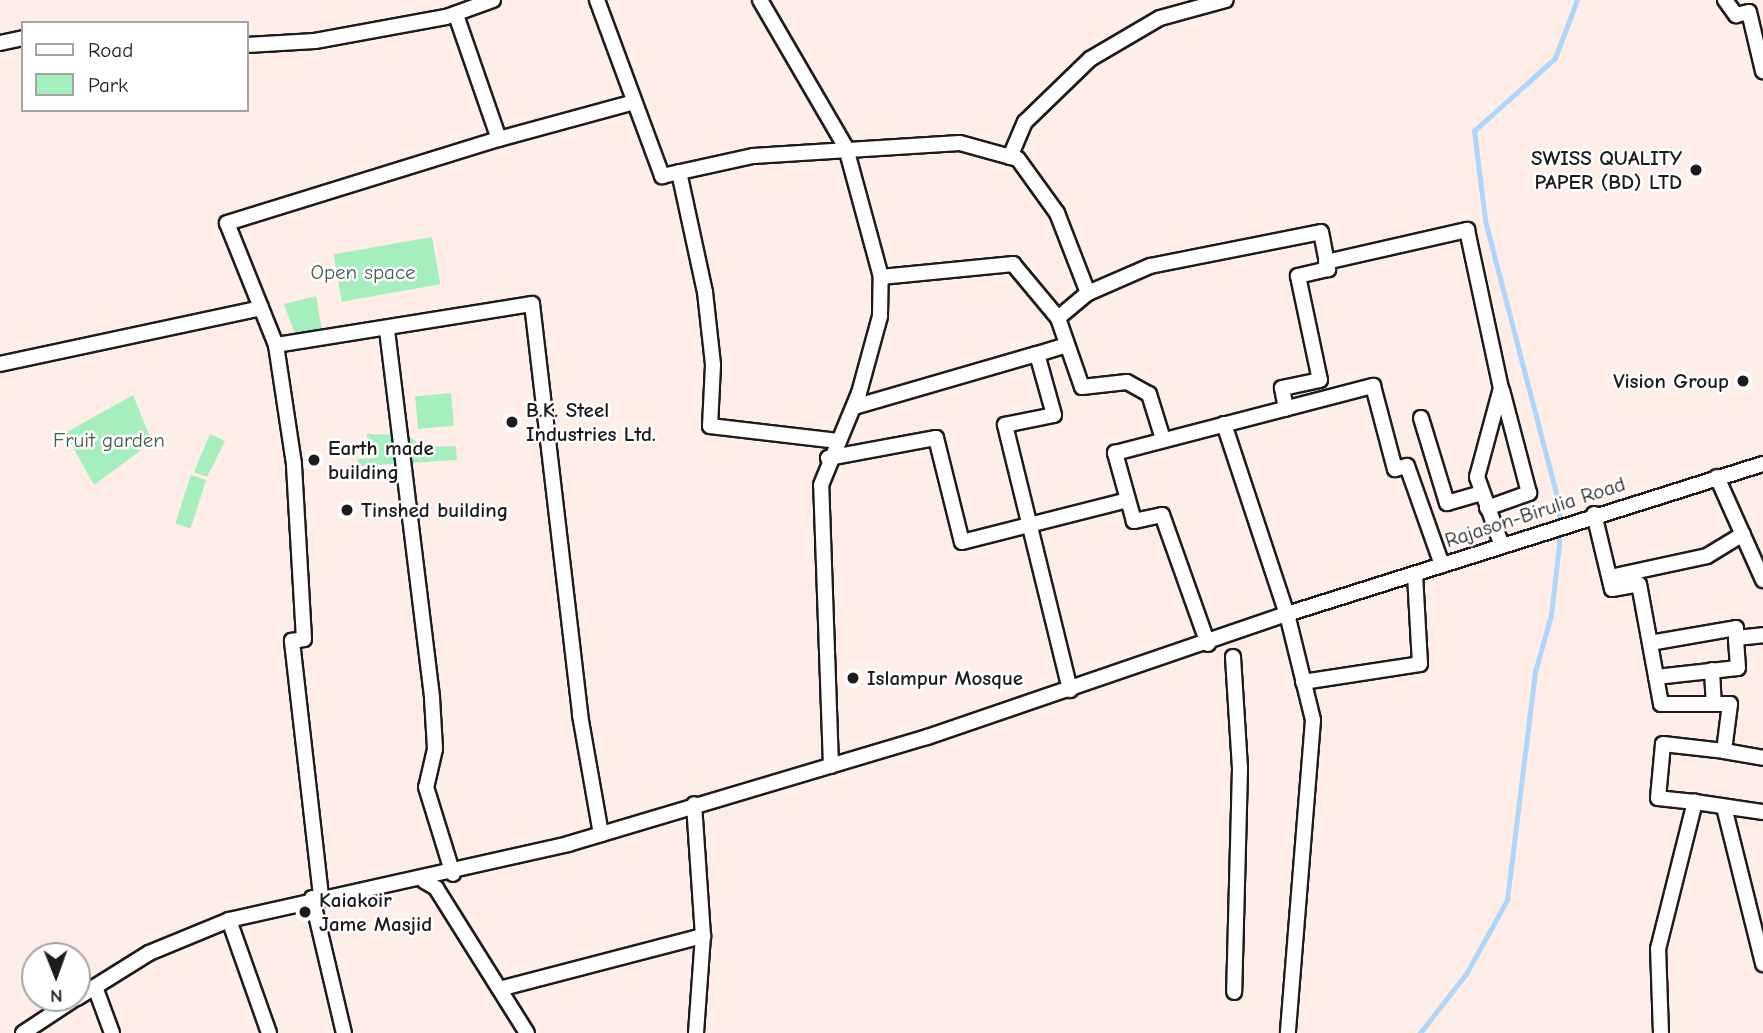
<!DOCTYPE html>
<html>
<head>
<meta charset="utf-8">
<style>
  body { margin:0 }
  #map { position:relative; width:1763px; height:1033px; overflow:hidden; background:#ffeee8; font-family:"Comic Neue",sans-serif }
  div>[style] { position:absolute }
  .green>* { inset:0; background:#a5efbe; transform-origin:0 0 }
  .stream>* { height:4.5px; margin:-2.25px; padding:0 2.25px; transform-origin:2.25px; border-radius:2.25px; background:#afd5f9 }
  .roads { filter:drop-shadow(2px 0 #1c1c1c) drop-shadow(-2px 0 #1c1c1c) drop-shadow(0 2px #1c1c1c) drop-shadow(0 -2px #1c1c1c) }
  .minor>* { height:14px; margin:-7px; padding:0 7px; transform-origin:7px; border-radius:7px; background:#fff }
  .dots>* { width:19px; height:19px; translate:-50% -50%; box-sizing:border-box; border:4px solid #fff; border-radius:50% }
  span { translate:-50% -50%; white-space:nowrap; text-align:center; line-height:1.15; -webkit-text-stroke:5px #fff; paint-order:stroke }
  .poi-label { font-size:21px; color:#1c1c1c; font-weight:700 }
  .right { translate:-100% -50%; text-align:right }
  .left { translate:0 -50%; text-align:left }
  .park-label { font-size:21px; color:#455b4d }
  .street-label { font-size:21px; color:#1c1c1c }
  .legend { position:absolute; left:21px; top:21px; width:228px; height:91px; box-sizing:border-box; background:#fff; border:2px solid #a4a4a4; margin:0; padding:9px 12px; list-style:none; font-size:21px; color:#1c1c1c }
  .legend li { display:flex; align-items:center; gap:14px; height:35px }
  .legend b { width:35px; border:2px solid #a4a4a4 }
  .north { position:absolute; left:21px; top:942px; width:70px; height:70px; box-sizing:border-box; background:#fff; border:2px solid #a4a4a4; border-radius:50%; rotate:179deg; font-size:19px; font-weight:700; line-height:28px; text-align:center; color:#1c1c1c }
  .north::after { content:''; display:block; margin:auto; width:24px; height:32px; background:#1c1c1c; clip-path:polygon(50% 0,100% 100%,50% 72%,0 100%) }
</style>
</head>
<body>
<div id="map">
  <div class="green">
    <div style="left:432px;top:237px;width:48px;height:100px;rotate:80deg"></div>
    <div style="clip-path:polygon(316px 296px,322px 330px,298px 342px,284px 304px)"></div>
    <div style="left:451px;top:393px;width:33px;height:36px;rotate:85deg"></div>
    <div style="clip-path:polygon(133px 395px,152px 442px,94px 485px,65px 433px)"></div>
    <div style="clip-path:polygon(210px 434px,225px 441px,207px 477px,194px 472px)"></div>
    <div style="clip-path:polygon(366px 434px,407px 435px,423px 447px,456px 446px,457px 460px,359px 466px,357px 459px,374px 458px)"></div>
    <div style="left:191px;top:475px;width:16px;height:51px;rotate:18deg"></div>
  </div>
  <div class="stream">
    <div style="left:1420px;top:1033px;width:75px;rotate:-52.1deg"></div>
    <div style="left:1466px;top:974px;width:85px;rotate:-61deg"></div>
    <div style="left:1507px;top:900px;width:230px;rotate:-83deg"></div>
    <div style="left:1535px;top:672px;width:59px;rotate:-74.3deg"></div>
    <div style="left:1551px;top:615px;width:69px;rotate:-83.4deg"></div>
    <div style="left:1559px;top:546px;width:41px;rotate:-90deg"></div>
    <div style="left:1559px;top:505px;width:294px;rotate:-104.6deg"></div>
    <div style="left:1485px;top:220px;width:90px;rotate:-97deg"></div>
    <div style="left:1474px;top:131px;width:109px;rotate:-42deg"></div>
    <div style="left:1555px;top:58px;width:62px;rotate:-69.2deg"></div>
  </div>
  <div class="roads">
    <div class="minor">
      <div style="left:597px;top:0;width:188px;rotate:69.7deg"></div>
      <div style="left:662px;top:176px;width:93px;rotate:-12.4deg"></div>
      <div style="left:753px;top:156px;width:207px;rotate:-3.6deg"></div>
      <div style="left:960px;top:143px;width:60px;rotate:15.4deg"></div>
      <div style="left:1018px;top:159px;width:67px;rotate:54.2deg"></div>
      <div style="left:1057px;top:213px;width:86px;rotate:68.8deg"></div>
      <div style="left:760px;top:0;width:171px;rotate:59.8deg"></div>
      <div style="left:846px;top:148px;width:134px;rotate:74.8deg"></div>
      <div style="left:881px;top:277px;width:133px;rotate:-5.6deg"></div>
      <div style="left:1013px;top:264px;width:70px;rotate:50.2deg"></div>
      <div style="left:1058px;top:318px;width:73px;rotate:70.8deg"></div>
      <div style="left:1082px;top:387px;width:45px;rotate:-6.3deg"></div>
      <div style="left:1127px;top:382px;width:25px;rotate:29deg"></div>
      <div style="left:1149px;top:394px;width:44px;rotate:72.8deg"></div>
      <div style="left:1725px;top:0;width:19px;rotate:54deg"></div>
      <div style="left:1736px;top:15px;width:13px;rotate:-13deg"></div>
      <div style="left:1749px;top:12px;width:61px;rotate:76.7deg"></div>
      <div style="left:456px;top:15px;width:131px;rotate:70.9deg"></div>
      <div style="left:499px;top:139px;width:140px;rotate:-15.3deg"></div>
      <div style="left:0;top:43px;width:24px;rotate:-12deg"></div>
      <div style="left:247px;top:45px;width:68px;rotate:-3.4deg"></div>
      <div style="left:315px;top:41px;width:133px;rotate:-10.4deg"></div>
      <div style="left:446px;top:17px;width:50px;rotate:-19.9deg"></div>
      <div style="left:1010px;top:157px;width:38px;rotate:-67deg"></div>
      <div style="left:1025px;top:122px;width:91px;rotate:-44.1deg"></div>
      <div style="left:1090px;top:59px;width:81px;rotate:-30.4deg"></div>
      <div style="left:1160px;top:18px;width:68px;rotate:-15.3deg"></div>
      <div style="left:679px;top:172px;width:123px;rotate:77.8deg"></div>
      <div style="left:705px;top:292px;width:73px;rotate:83.7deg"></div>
      <div style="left:713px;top:365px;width:61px;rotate:92.8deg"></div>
      <div style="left:710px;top:426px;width:129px;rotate:6.7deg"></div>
      <div style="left:1326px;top:262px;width:145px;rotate:-12.8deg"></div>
      <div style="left:1467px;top:230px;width:162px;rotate:77.9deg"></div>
      <div style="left:1501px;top:388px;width:92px;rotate:105.1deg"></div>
      <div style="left:1477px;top:477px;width:73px;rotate:70.1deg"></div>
      <div style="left:1058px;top:318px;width:39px;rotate:-40deg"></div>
      <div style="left:1088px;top:293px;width:68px;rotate:-23.5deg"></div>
      <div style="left:1150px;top:266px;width:174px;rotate:-11.2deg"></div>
      <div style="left:1321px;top:232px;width:38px;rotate:79deg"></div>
      <div style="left:1328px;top:269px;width:31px;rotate:167deg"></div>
      <div style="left:1298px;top:276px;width:106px;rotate:78.1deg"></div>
      <div style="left:1320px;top:380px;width:39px;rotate:168deg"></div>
      <div style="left:1282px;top:388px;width:21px;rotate:79deg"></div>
      <div style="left:387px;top:330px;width:371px;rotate:83deg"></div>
      <div style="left:432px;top:698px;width:51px;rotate:86.6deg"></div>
      <div style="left:435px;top:749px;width:39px;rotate:103deg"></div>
      <div style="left:426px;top:787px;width:91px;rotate:72.8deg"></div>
      <div style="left:276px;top:345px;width:131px;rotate:-111.9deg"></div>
      <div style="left:227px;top:223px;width:285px;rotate:-17.2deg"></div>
      <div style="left:1067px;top:345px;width:31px;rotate:163deg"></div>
      <div style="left:1037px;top:354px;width:63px;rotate:74.4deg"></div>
      <div style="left:1054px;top:415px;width:50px;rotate:168.5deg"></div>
      <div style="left:1005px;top:425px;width:273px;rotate:76.2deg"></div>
      <div style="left:0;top:364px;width:267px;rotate:-12.1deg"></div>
      <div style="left:854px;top:407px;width:191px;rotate:-16.2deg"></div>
      <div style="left:1421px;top:418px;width:89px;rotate:73deg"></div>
      <div style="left:1447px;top:503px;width:36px;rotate:-16deg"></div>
      <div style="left:1224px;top:424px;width:200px;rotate:71.7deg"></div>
      <div style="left:1287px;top:614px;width:109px;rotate:76.2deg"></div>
      <div style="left:1313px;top:720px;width:314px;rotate:94.6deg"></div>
      <div style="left:828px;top:458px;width:110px;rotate:-10.5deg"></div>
      <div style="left:936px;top:438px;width:107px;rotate:76deg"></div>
      <div style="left:962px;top:542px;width:171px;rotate:-14.2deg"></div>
      <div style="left:1717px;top:477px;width:113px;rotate:65.9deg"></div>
      <div style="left:1487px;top:508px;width:45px;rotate:-19.7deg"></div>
      <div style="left:1529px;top:493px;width:106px;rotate:-104.7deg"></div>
      <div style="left:1594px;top:514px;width:77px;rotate:76.5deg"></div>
      <div style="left:1612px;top:589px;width:27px;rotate:-10deg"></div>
      <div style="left:1639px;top:584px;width:122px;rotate:79.6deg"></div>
      <div style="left:1661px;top:704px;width:69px"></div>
      <div style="left:1730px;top:704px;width:47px;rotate:97.3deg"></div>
      <div style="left:1724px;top:751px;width:40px;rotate:10deg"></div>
      <div style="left:1610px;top:577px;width:99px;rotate:-12.2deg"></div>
      <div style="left:1707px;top:556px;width:42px;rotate:-31.4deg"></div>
      <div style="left:1650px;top:643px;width:87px;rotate:-9.9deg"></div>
      <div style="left:1736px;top:628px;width:10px;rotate:90deg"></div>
      <div style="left:1208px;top:644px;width:137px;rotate:-109.6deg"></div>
      <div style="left:1162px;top:515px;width:29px;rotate:168deg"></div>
      <div style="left:1134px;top:521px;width:71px;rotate:-105.6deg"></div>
      <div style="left:1115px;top:453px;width:267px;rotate:-14.6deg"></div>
      <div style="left:1373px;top:386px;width:86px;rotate:75.2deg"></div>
      <div style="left:1395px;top:469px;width:12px;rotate:-14deg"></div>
      <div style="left:1407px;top:466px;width:105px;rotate:70.5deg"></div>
      <div style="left:1233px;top:657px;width:112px;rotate:86.4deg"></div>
      <div style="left:1240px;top:769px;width:223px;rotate:91.5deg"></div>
      <div style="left:1712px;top:670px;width:34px;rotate:87deg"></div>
      <div style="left:1656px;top:677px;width:82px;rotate:-6.3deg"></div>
      <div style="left:1738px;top:668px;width:30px;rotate:-94deg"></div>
      <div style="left:1736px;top:638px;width:27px;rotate:-6deg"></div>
      <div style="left:1303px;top:682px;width:118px;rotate:-8.7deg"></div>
      <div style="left:1420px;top:664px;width:90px;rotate:-93.2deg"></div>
      <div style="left:831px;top:766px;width:281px;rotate:-92deg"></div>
      <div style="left:821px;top:485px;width:100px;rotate:-67.6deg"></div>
      <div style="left:859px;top:393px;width:80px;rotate:-74.7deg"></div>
      <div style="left:880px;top:316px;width:39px;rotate:-89deg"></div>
      <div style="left:1695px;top:802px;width:37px;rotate:-174deg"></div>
      <div style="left:1658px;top:798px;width:54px;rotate:-84.7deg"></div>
      <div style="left:1663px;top:744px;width:61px;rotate:6.5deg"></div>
      <div style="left:1724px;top:807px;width:162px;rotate:76deg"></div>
      <div style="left:424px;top:881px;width:14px;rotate:30deg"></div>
      <div style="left:436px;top:888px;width:171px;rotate:57.9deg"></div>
      <div style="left:321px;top:896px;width:257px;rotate:-96.5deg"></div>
      <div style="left:292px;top:641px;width:12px;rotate:-9deg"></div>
      <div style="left:304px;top:639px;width:175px;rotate:-93.3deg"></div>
      <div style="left:294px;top:464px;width:120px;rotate:-98.6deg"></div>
      <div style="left:276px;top:345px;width:259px;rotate:-9.1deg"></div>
      <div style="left:532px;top:304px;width:414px;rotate:83.3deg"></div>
      <div style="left:580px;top:715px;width:121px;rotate:80deg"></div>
      <div style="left:312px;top:898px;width:139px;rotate:76.7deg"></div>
      <div style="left:229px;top:920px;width:120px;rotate:70.5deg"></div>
      <div style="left:95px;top:987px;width:49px;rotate:69.7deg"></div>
      <div style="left:503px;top:988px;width:207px;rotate:-14.6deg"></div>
      <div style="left:703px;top:936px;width:132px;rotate:-93.9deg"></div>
      <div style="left:77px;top:998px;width:85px;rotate:-32deg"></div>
      <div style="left:149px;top:953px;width:87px;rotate:-22.4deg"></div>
      <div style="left:229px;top:920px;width:347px;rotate:-12.6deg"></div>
      <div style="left:568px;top:844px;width:375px;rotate:-16.6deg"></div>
      <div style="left:927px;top:737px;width:380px;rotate:-18.9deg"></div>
      <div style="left:1287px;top:614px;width:499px;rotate:-17.5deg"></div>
      <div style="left:23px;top:1033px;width:64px;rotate:-33.4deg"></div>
      <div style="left:696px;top:1033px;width:97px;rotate:-85.9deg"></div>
      <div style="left:1661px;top:1033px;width:84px;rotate:-92deg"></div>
      <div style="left:1658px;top:949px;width:152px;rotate:-75.9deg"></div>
      <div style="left:1695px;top:802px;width:69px;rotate:8.4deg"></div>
    </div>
  </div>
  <div class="dots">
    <div style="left:1696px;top:170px;background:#1c1c1c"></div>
    <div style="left:1743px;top:381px;background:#1c1c1c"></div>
    <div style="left:512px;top:422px;background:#1c1c1c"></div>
    <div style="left:314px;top:460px;background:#1c1c1c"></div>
    <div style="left:347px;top:510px;background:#1c1c1c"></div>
    <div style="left:853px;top:678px;background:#1c1c1c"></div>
    <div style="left:305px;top:912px;background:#1c1c1c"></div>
  </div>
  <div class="poi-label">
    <span class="right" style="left:1682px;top:170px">SWISS QUALITY<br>PAPER (BD) LTD</span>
    <span class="right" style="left:1729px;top:381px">Vision Group</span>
    <span class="left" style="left:526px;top:422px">B.K. Steel<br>Industries Ltd.</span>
    <span class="left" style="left:328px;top:460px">Earth made<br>building</span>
    <span class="left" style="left:361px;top:510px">Tinshed building</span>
    <span class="left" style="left:867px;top:678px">Islampur Mosque</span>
    <span class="left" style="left:319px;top:912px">Kaiakoir<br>Jame Masjid</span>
  </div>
  <div class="park-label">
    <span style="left:363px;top:272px">Open space</span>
    <span style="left:109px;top:440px">Fruit garden</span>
  </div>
  <div class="street-label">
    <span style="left:1535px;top:512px;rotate:-18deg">Rajason-Birulia Road</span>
  </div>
  <ul class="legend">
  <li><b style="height:9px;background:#fff"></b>Road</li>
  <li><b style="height:19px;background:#a5efbe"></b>Park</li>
  </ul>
  <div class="north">N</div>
</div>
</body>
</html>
